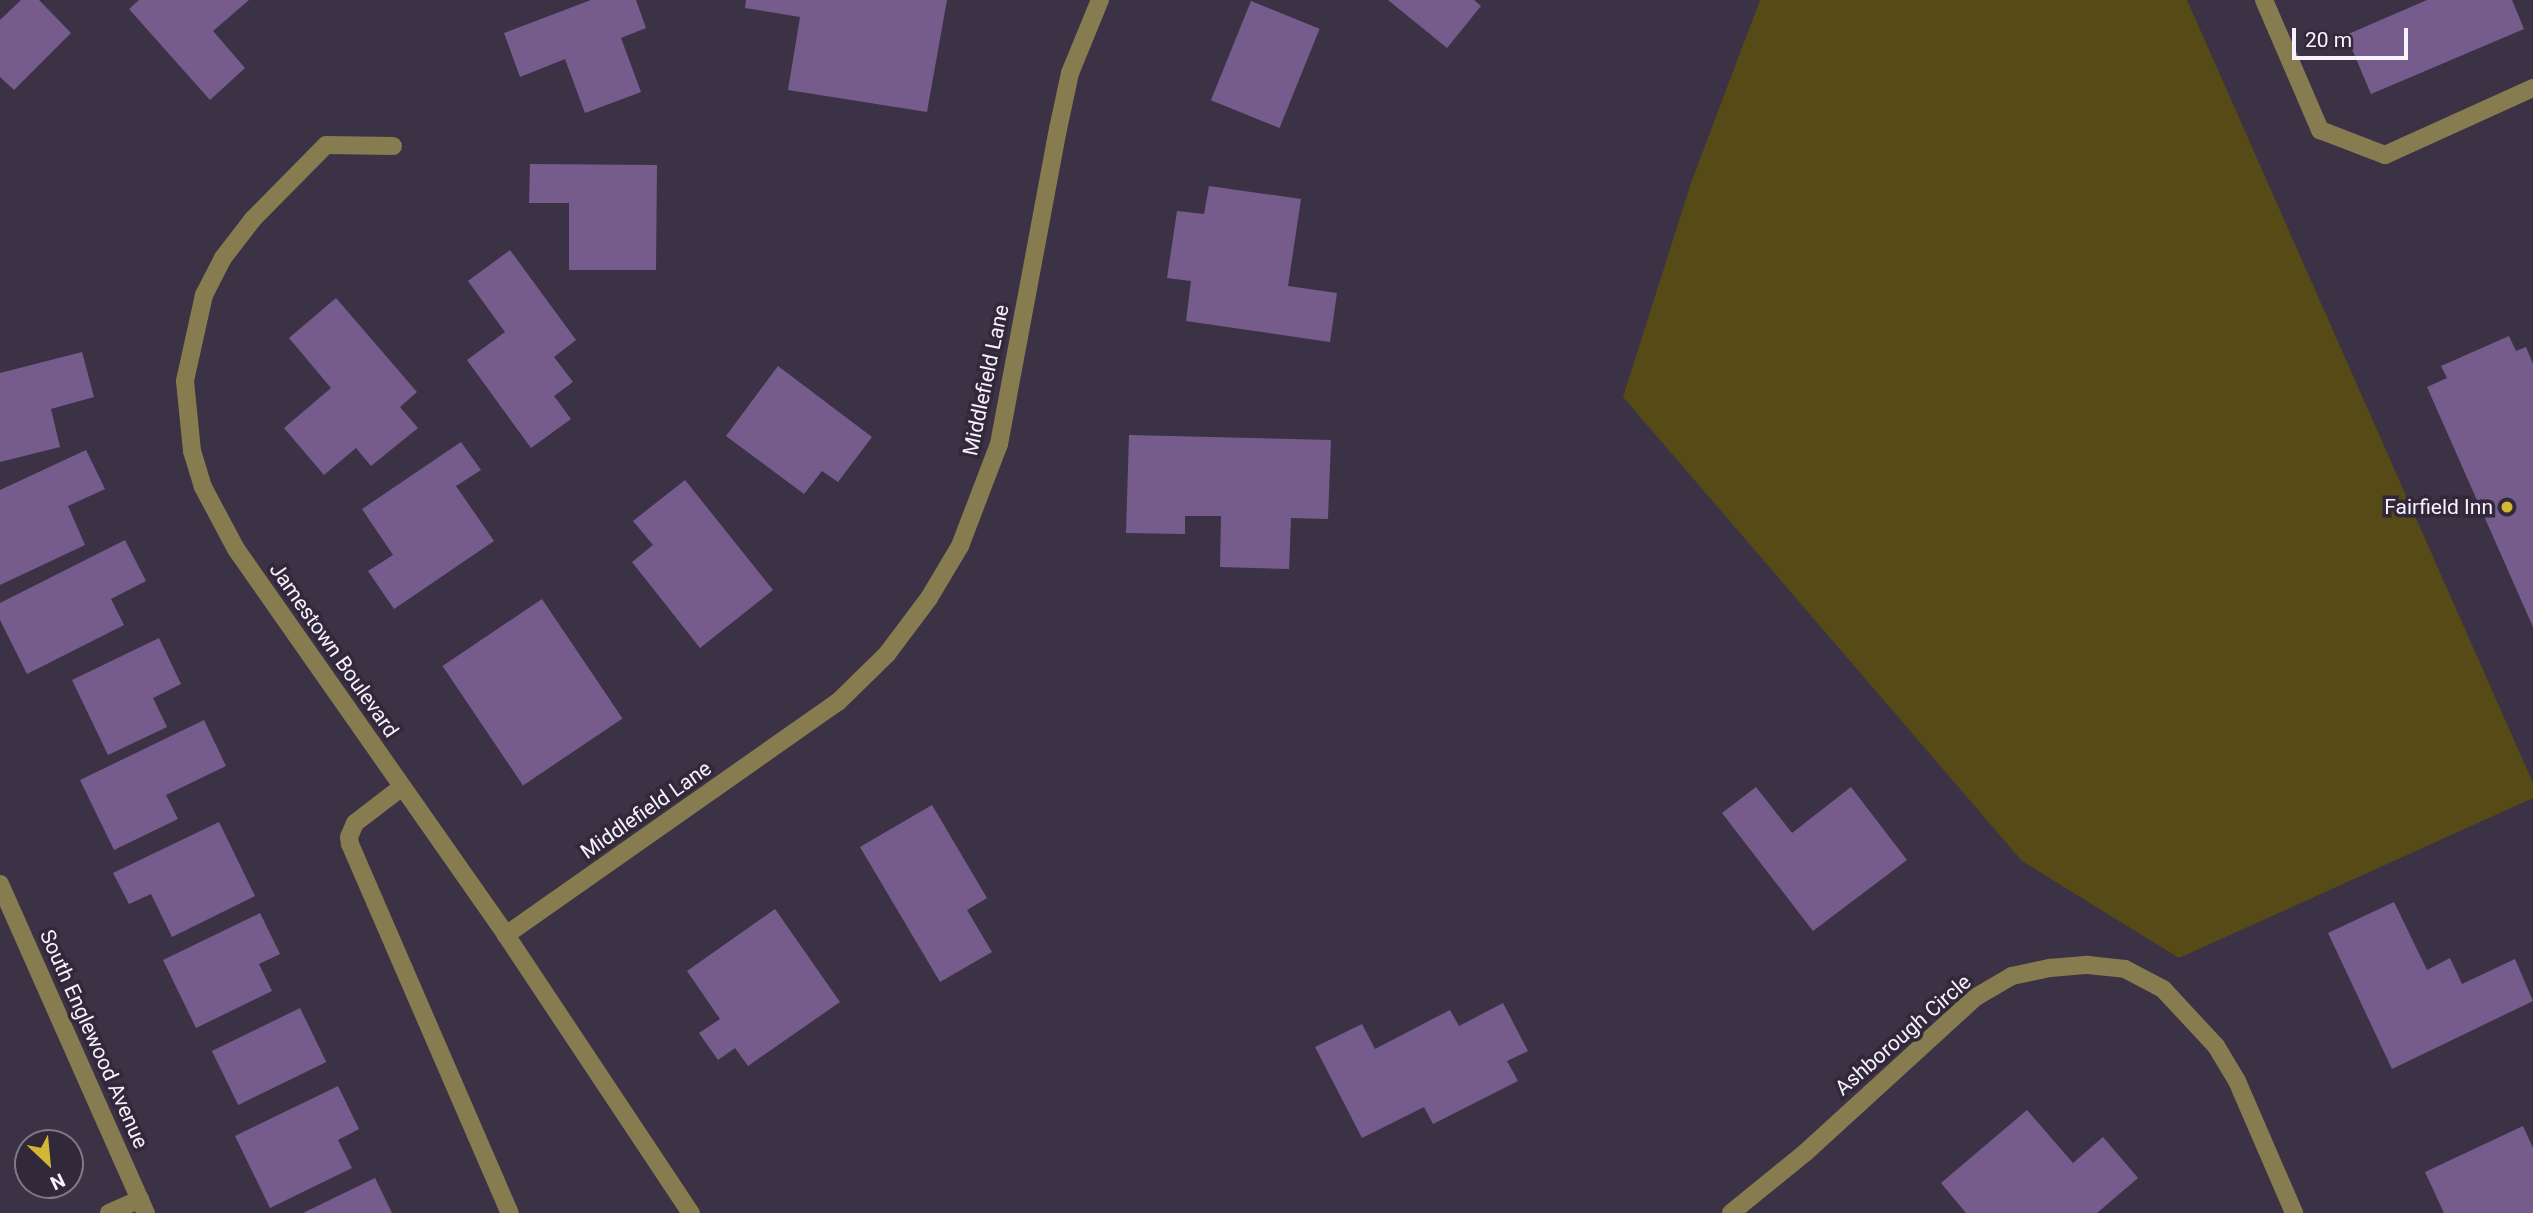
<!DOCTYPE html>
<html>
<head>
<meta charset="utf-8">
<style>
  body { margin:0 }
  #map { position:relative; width:2533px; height:1213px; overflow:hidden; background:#3c3245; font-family:Roboto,sans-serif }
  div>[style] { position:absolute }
  .green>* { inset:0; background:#564a16 }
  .building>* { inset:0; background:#765c8c; transform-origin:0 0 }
  .minor>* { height:18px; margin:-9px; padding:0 9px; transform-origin:9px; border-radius:9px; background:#877c50 }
  .dots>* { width:19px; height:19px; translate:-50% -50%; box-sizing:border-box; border:4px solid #31283a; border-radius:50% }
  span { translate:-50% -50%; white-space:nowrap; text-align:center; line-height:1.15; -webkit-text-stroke:7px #31283a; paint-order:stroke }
  .street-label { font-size:21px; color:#f8f2fe }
  .poi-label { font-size:21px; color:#f8f2fe }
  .right { translate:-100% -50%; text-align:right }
  .north { position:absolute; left:14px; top:1129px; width:70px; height:70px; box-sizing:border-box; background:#31283a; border:2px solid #817988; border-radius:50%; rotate:154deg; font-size:19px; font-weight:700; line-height:28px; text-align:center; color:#f8f2fe }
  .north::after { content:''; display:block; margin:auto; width:24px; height:32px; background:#d4b635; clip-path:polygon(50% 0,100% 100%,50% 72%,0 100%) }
  .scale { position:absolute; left:2292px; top:28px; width:116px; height:32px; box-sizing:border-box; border:4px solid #f8f2fe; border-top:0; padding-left:9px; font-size:21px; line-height:24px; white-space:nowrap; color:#f8f2fe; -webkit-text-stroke:5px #31283a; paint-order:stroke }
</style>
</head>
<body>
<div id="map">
  <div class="green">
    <div style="clip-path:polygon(1760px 0,2187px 0,2533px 783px,2533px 798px,2179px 958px,2022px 861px,1623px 397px,1691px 183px)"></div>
  </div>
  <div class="building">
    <div style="clip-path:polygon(21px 0,39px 0,71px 33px,14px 90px,0 77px,0 20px)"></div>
    <div style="clip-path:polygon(139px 0,249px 0,213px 31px,245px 68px,210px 100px,129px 9px)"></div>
    <div style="clip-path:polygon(591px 0,636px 0,646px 28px,621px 38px,641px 92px,585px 113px,565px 59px,520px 77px,504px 33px)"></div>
    <div style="clip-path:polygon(746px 0,947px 0,927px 112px,788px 90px,800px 17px,745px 8px)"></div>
    <div style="clip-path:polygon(1388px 0,1474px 0,1481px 6px,1447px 48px)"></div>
    <div style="clip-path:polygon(2427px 0,2512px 0,2524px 29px,2371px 94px,2346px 35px)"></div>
    <div style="left:1251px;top:1px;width:74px;height:107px;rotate:22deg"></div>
    <div style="clip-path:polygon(530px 164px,657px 165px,656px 270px,569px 270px,569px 203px,529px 203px)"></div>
    <div style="clip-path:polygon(1209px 186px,1301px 199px,1288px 286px,1337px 293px,1330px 342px,1186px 321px,1191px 281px,1167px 278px,1177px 211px,1204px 214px)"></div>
    <div style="clip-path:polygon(510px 250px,576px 340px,554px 357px,573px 382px,554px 396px,571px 419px,531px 448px,467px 360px,505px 332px,468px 281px)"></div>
    <div style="clip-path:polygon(336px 298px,417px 392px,400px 407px,418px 428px,371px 466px,356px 448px,324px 475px,284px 428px,331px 388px,289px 338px)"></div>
    <div style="clip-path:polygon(2509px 336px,2516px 351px,2526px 347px,2533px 364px,2533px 627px,2427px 387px,2447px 378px,2441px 366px)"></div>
    <div style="clip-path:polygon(82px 352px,94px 397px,51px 409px,60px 447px,0 462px,0 373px)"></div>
    <div style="clip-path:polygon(778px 366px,872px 437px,838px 482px,822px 471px,804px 494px,726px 436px)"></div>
    <div style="clip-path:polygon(1129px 435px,1331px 440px,1328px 519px,1291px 518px,1289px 569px,1220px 567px,1221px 516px,1185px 516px,1185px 534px,1126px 533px)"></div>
    <div style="clip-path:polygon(461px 442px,481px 470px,456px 486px,494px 541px,394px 609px,368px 571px,393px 555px,362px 509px)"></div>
    <div style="clip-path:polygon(86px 450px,105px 489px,68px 506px,85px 545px,0 585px,0 490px)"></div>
    <div style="clip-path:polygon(685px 480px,773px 590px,700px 648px,632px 562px,653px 545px,633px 521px)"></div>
    <div style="clip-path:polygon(125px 540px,146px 581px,111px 599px,124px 625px,27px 674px,0 620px,0 603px)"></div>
    <div style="left:542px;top:599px;width:144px;height:120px;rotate:56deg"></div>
    <div style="clip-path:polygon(159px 638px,181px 684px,153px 698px,167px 727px,108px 755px,72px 680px)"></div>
    <div style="clip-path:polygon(204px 720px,226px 766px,166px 795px,178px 819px,114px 850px,80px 780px)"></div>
    <div style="clip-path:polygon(1756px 787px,1792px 833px,1851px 787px,1907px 860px,1813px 931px,1722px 813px)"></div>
    <div style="clip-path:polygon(932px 805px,987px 898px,967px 910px,992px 952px,940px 982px,860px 847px)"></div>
    <div style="clip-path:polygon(219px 822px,255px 896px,172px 937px,151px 894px,129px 904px,113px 873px)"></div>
    <div style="clip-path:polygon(2394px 902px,2427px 970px,2450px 958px,2462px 984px,2515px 959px,2533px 1001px,2392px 1069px,2328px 933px)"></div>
    <div style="clip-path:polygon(775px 909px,840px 1002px,748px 1066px,735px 1048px,718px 1060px,699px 1033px,720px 1019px,687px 971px)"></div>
    <div style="clip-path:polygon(260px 913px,280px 954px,259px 964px,272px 991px,196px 1028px,163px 960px)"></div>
    <div style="clip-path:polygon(1503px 1003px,1528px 1051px,1507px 1061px,1518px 1081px,1433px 1124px,1424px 1107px,1362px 1138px,1315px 1047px,1362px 1024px,1375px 1049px,1450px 1010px,1459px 1026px)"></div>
    <div style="left:300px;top:1008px;width:60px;height:98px;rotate:64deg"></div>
    <div style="clip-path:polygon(338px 1086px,359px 1129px,338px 1140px,352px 1168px,270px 1208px,235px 1136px)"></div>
    <div style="clip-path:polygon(2027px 1110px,2073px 1163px,2103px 1137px,2138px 1178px,2097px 1213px,1966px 1213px,1941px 1183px)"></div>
    <div style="clip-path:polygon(2523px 1126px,2533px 1148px,2533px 1213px,2444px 1213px,2425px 1172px)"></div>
    <div style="clip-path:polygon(375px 1178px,392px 1213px,303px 1213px)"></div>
  </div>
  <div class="minor">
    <div style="left:2264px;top:0;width:142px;rotate:66.7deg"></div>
    <div style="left:2320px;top:130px;width:70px;rotate:21deg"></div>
    <div style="left:2385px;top:155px;width:162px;rotate:-24.4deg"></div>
    <div style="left:393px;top:146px;width:67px;rotate:-179.1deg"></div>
    <div style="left:326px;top:145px;width:104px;rotate:134.6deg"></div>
    <div style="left:253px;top:219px;width:49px;rotate:127.6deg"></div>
    <div style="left:223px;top:258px;width:42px;rotate:117.2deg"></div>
    <div style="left:204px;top:295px;width:88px;rotate:102.5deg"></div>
    <div style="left:185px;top:381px;width:70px;rotate:84.3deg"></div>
    <div style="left:192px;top:451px;width:38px;rotate:73deg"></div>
    <div style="left:203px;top:487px;width:70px;rotate:62deg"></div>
    <div style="left:236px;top:549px;width:471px;rotate:55deg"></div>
    <div style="left:506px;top:935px;width:334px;rotate:56.4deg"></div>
    <div style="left:402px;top:787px;width:59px;rotate:142.5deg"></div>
    <div style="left:355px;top:823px;width:15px;rotate:113deg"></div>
    <div style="left:349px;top:837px;width:7px;rotate:82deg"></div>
    <div style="left:350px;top:844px;width:402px;rotate:66.6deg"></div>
    <div style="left:0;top:884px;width:360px;rotate:66.1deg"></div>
    <div style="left:506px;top:935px;width:406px;rotate:-35.1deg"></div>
    <div style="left:838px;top:702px;width:69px;rotate:-44.4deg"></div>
    <div style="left:887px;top:654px;width:70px;rotate:-53.1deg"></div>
    <div style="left:929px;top:598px;width:61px;rotate:-59.2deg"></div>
    <div style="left:960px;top:546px;width:109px;rotate:-69.1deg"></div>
    <div style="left:999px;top:444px;width:320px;rotate:-79.4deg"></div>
    <div style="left:1058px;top:129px;width:57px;rotate:-77.9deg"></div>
    <div style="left:1070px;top:73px;width:79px;rotate:-67.7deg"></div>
    <div style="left:109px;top:1213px;width:34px;rotate:-24deg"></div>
    <div style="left:1731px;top:1213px;width:97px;rotate:-39.1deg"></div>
    <div style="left:1806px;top:1152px;width:230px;rotate:-42.4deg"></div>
    <div style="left:1976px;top:997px;width:42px;rotate:-30.3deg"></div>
    <div style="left:2012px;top:976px;width:39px;rotate:-12deg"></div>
    <div style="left:2050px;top:968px;width:38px;rotate:-5deg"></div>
    <div style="left:2088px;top:965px;width:37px;rotate:6deg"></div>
    <div style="left:2125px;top:969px;width:43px;rotate:27.8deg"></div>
    <div style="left:2163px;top:989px;width:78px;rotate:47.1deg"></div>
    <div style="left:2216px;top:1046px;width:41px;rotate:59deg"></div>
    <div style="left:2237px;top:1081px;width:144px;rotate:66.6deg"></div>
  </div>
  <div class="dots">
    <div style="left:2507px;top:507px;background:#d4b635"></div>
  </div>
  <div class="street-label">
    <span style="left:986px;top:380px;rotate:-78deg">Middlefield Lane</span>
    <span style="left:334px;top:650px;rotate:55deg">Jamestown Boulevard</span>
    <span style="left:646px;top:810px;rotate:-35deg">Middlefield Lane</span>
    <span style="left:1903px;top:1035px;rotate:-41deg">Ashborough Circle</span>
    <span style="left:94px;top:1039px;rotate:66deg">South Englewood Avenue</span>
  </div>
  <div class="poi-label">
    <span class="right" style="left:2493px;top:507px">Fairfield Inn</span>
  </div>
  <div class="north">N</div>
  <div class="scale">20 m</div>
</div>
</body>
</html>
